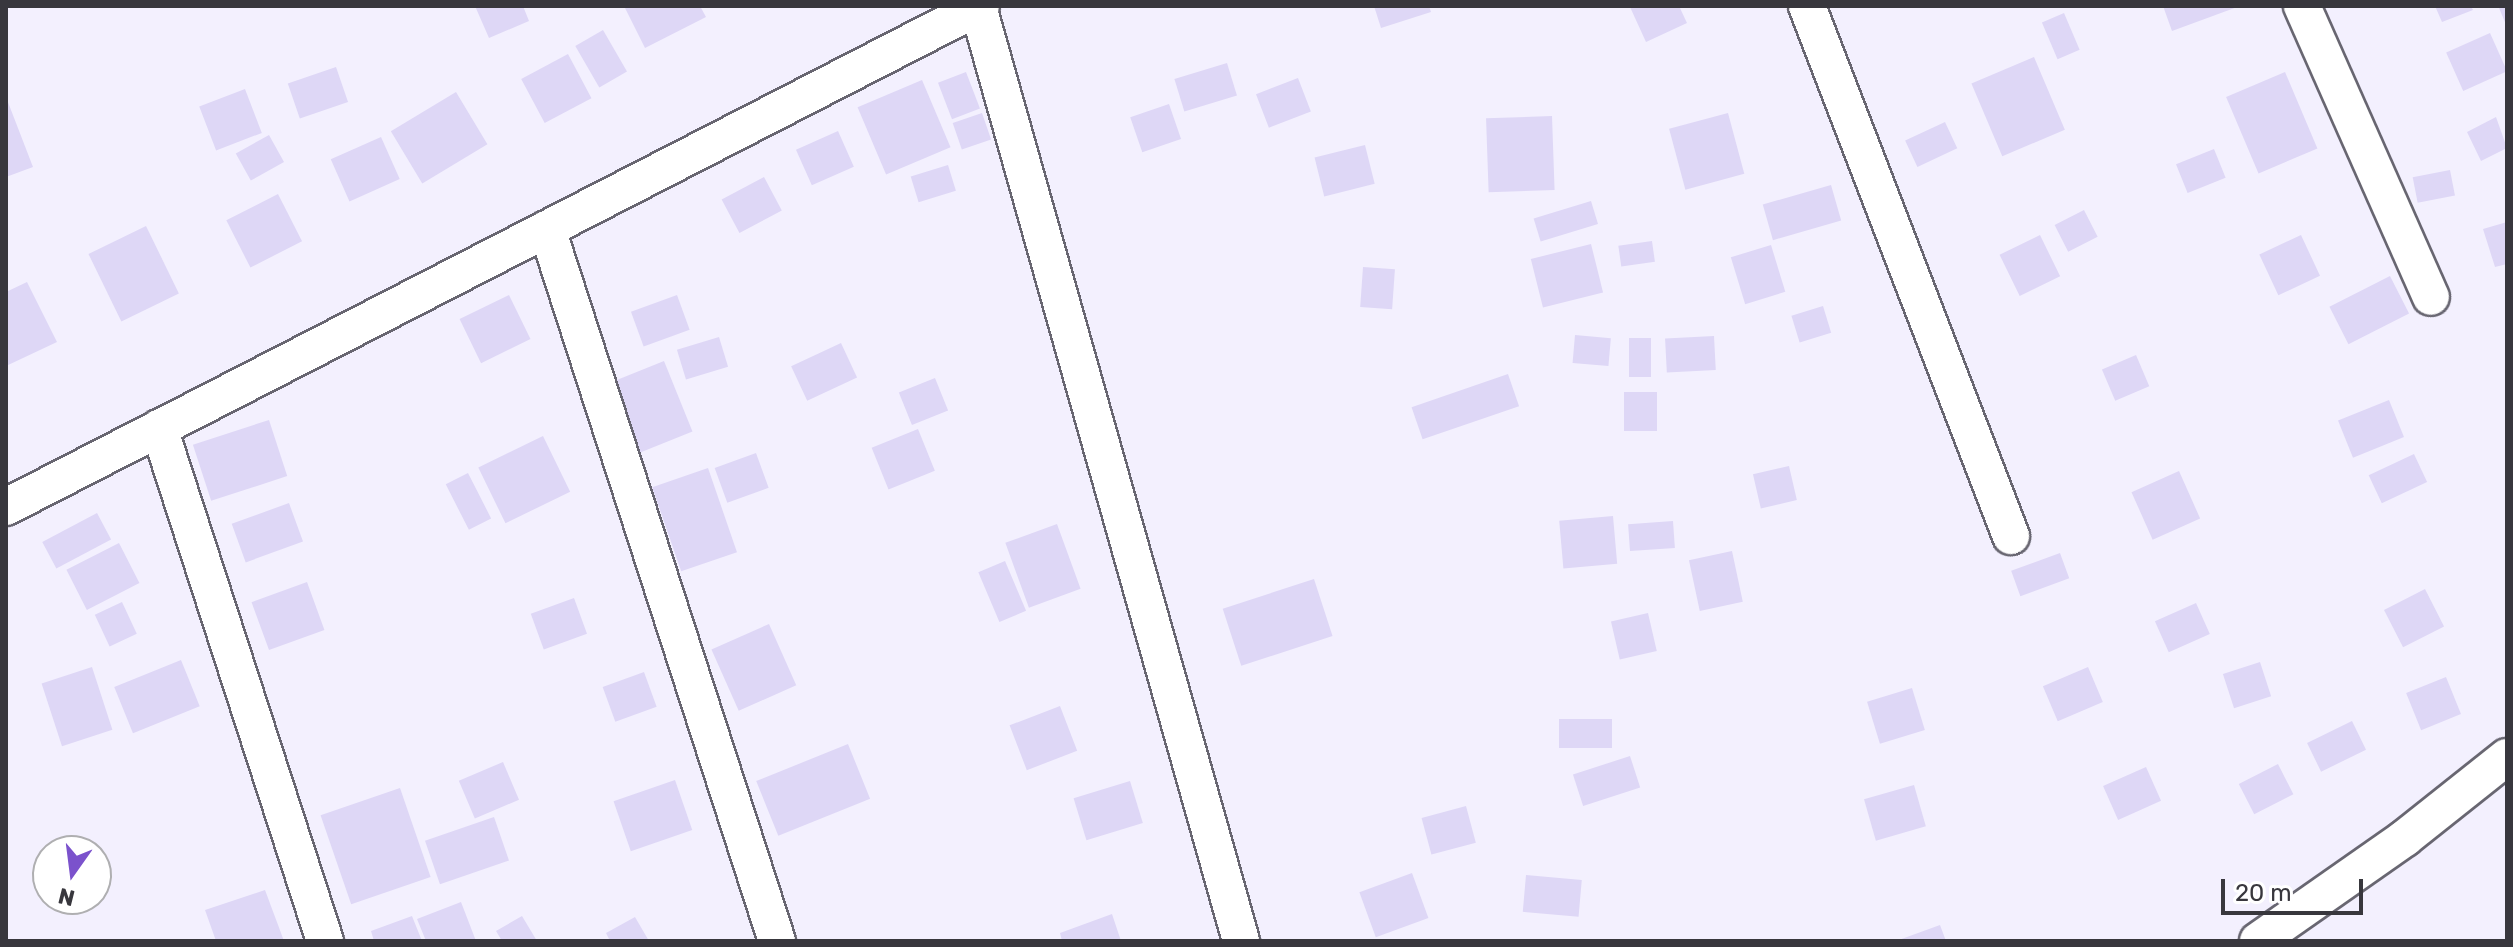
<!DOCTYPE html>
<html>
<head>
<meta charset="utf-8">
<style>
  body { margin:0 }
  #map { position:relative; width:2513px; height:947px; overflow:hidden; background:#f3f0fe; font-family:Rubik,sans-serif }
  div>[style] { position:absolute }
  .building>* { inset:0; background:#ded7f6; transform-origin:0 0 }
  .roads { filter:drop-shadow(2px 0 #686671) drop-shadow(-2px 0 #686671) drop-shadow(0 2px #686671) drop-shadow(0 -2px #686671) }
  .street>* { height:36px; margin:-18px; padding:0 18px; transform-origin:18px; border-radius:18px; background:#fff }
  span { translate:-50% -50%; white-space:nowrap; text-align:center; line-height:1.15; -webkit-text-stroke:6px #fff; paint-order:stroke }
  .frame { position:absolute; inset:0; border:8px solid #38373d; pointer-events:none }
  .north { position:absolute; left:32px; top:835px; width:80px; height:80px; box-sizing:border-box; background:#fff; border:2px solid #afafb1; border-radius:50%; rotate:194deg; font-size:22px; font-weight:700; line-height:32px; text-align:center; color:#38373d }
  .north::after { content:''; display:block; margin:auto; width:28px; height:36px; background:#7b52cc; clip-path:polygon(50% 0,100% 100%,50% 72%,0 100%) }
  .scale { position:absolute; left:2221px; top:879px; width:142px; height:36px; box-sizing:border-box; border:4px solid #38373d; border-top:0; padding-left:10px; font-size:24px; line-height:28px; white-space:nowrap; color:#38373d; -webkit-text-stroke:6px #fff; paint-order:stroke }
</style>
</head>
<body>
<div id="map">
  <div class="building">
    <div style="clip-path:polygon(475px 6px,523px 6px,529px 21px,489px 38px)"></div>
    <div style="clip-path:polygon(624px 6px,700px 6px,706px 17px,645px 48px)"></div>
    <div style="clip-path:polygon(1374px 6px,1429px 6px,1431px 12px,1381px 28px)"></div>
    <div style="clip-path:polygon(1679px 6px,1687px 23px,1646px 42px,1630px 7px)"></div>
    <div style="clip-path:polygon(2163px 6px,2240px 6px,2172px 31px)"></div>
    <div style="clip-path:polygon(2435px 6px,2471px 6px,2473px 10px,2442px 22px)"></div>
    <div style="clip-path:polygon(2504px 6px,2507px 6px,2507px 27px,2499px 8px)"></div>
    <div style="left:2064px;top:13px;width:40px;height:24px;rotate:67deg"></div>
    <div style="left:603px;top:30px;width:48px;height:32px;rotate:60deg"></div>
    <div style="left:2490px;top:33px;width:42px;height:48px;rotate:66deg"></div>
    <div style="left:568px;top:54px;width:50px;height:53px;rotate:62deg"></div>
    <div style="left:2034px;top:57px;width:79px;height:68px;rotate:67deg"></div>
    <div style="left:1227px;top:63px;width:34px;height:55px;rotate:73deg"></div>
    <div style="left:336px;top:67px;width:37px;height:51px;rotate:71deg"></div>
    <div style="left:966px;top:72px;width:39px;height:30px;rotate:69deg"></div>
    <div style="left:2285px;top:72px;width:83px;height:64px;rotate:67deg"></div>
    <div style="left:1298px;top:78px;width:36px;height:45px;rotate:69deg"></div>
    <div style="left:922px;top:80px;width:73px;height:70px;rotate:67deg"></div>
    <div style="left:245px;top:89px;width:47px;height:49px;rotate:69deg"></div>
    <div style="left:456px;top:92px;width:61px;height:76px;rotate:59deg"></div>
    <div style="clip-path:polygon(6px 97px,33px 167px,6px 177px)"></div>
    <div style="left:1169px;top:104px;width:37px;height:41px;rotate:71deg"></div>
    <div style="left:982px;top:113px;width:28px;height:31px;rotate:71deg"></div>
    <div style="left:1728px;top:113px;width:63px;height:61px;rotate:75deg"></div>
    <div style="left:1552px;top:116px;width:74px;height:66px;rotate:88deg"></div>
    <div style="clip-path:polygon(2496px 117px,2507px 148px,2481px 161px,2467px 132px)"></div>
    <div style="left:1945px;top:122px;width:29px;height:44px;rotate:65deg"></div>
    <div style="left:838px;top:131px;width:39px;height:46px;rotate:66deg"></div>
    <div style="left:269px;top:135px;width:31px;height:38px;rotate:61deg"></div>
    <div style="left:381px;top:137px;width:46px;height:55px;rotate:66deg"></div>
    <div style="left:1365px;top:145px;width:40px;height:52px;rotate:76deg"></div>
    <div style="left:2214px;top:149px;width:31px;height:41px;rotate:68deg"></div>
    <div style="left:948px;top:165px;width:27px;height:39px;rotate:73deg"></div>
    <div style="left:2450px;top:170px;width:26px;height:38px;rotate:79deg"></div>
    <div style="left:764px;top:177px;width:38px;height:48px;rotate:62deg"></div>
    <div style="left:1831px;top:185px;width:37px;height:71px;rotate:74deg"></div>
    <div style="left:278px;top:194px;width:53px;height:58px;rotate:63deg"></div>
    <div style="left:1591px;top:201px;width:24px;height:60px;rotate:73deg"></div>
    <div style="left:2084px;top:210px;width:30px;height:33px;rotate:63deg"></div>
    <div style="clip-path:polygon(2507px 222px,2507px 264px,2495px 267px,2483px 229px)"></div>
    <div style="left:146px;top:226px;width:75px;height:64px;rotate:64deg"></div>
    <div style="left:2040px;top:235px;width:46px;height:45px;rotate:64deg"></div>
    <div style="left:2301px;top:235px;width:45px;height:46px;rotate:65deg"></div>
    <div style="left:1652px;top:241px;width:21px;height:34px;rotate:82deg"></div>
    <div style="left:1591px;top:244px;width:50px;height:62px;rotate:76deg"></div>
    <div style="left:1771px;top:245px;width:49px;height:42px;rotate:73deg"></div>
    <div style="left:1363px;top:267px;width:32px;height:40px;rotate:4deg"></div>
    <div style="left:2390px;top:276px;width:42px;height:68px;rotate:63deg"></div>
    <div style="clip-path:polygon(27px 282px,57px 342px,6px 366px,6px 292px)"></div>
    <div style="left:509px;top:295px;width:49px;height:55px;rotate:64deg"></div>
    <div style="left:677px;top:295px;width:37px;height:49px;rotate:70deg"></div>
    <div style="left:1823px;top:306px;width:28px;height:33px;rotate:73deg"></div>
    <div style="left:1575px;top:335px;width:36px;height:28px;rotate:5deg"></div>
    <div style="left:1714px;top:336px;width:34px;height:49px;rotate:87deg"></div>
    <div style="left:719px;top:337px;width:31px;height:44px;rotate:73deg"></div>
    <div style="left:1629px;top:338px;width:22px;height:39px"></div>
    <div style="left:841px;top:343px;width:38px;height:55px;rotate:65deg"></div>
    <div style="left:2136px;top:355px;width:34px;height:37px;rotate:67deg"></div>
    <div style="left:664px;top:361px;width:76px;height:67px;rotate:68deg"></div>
    <div style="left:1508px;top:374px;width:34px;height:102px;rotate:71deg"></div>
    <div style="left:935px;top:378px;width:35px;height:39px;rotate:68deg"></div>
    <div style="left:1624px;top:392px;width:33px;height:39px"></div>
    <div style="left:2389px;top:400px;width:40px;height:55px;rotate:68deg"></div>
    <div style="left:269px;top:420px;width:59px;height:80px;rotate:72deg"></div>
    <div style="left:918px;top:429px;width:45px;height:50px;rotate:68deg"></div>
    <div style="left:543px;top:436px;width:62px;height:72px;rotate:64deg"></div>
    <div style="left:756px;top:453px;width:37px;height:44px;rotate:70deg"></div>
    <div style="left:2414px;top:454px;width:31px;height:50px;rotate:65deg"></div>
    <div style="left:1789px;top:466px;width:35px;height:37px;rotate:77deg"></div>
    <div style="left:708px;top:468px;width:89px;height:59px;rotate:71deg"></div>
    <div style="left:2179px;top:471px;width:52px;height:52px;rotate:66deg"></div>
    <div style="left:468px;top:473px;width:51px;height:25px;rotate:63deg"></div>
    <div style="left:289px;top:503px;width:41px;height:61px;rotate:70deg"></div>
    <div style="left:97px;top:513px;width:30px;height:62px;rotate:62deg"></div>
    <div style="left:1613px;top:516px;width:48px;height:54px;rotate:85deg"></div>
    <div style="left:1673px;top:521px;width:27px;height:45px;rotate:86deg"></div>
    <div style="left:1057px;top:524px;width:69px;height:55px;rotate:70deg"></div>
    <div style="left:119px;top:543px;width:45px;height:59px;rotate:63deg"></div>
    <div style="left:1732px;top:551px;width:52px;height:44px;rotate:78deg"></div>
    <div style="left:2060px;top:553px;width:27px;height:52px;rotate:70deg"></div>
    <div style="left:1005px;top:561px;width:54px;height:29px;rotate:67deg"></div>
    <div style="left:1314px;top:579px;width:60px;height:96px;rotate:72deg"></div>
    <div style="left:307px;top:582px;width:51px;height:59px;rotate:70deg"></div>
    <div style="left:2425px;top:589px;width:42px;height:46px;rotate:63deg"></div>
    <div style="left:574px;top:598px;width:38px;height:46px;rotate:70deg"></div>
    <div style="left:122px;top:602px;width:35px;height:30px;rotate:65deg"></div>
    <div style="left:2196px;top:603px;width:34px;height:45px;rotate:66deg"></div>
    <div style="left:1648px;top:613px;width:39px;height:38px;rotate:77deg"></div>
    <div style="left:769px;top:624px;width:67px;height:63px;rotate:66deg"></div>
    <div style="left:181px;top:660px;width:50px;height:72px;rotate:68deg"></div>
    <div style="left:2260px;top:662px;width:36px;height:39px;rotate:72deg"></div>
    <div style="left:92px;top:667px;width:66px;height:53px;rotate:72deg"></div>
    <div style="left:2088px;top:667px;width:38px;height:49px;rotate:67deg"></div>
    <div style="left:644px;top:672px;width:37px;height:44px;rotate:70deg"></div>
    <div style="left:2446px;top:677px;width:40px;height:43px;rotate:68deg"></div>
    <div style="left:1912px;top:688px;width:44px;height:47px;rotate:73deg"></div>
    <div style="left:1060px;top:706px;width:48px;height:54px;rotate:69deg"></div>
    <div style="left:1559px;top:719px;width:53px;height:29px"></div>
    <div style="left:2352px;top:721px;width:32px;height:50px;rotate:64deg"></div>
    <div style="left:848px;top:744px;width:59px;height:99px;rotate:68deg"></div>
    <div style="left:1630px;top:756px;width:33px;height:60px;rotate:72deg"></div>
    <div style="left:503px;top:762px;width:41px;height:48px;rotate:67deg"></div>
    <div style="left:2278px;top:764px;width:34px;height:44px;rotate:63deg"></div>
    <div style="left:2146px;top:767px;width:37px;height:47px;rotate:66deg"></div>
    <div style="left:675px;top:780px;width:53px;height:65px;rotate:71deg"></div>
    <div style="left:1130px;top:781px;width:44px;height:59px;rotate:73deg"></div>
    <div style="left:1914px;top:785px;width:43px;height:52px;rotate:74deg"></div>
    <div style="left:400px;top:788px;width:94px;height:84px;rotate:71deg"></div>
    <div style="left:1466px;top:806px;width:38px;height:46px;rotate:75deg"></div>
    <div style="left:494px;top:817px;width:46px;height:73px;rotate:71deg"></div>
    <div style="left:1412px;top:873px;width:48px;height:56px;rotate:70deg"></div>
    <div style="left:1526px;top:875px;width:56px;height:37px;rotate:5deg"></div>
    <div style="clip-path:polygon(265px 890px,284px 941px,216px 941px,205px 910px)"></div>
    <div style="clip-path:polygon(461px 902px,476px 941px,426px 941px,417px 919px)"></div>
    <div style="clip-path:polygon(1112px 914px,1121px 941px,1062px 941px,1060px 933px)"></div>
    <div style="clip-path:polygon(412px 916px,422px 941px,374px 941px,371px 931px)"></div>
    <div style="clip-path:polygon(522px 916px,537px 941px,502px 941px,496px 931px)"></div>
    <div style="clip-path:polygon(635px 917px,649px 941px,610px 941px,606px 933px)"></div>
    <div style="clip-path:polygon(1940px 925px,1946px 941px,1896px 941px)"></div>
  </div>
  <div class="roads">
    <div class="street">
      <div style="left:1807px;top:6px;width:568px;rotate:68.95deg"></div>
      <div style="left:2302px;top:6px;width:318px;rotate:66.1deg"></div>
      <div style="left:978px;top:7px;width:970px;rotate:74.27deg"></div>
      <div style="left:547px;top:229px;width:748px;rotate:72.1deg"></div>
      <div style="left:159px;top:428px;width:539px;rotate:72.07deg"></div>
      <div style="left:6px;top:507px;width:1096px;rotate:-27.2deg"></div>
      <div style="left:2258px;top:941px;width:179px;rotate:-35deg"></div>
      <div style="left:2405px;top:838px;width:130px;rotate:-38.5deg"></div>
    </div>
  </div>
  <div class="frame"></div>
  <div class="north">N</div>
  <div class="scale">20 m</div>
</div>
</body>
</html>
